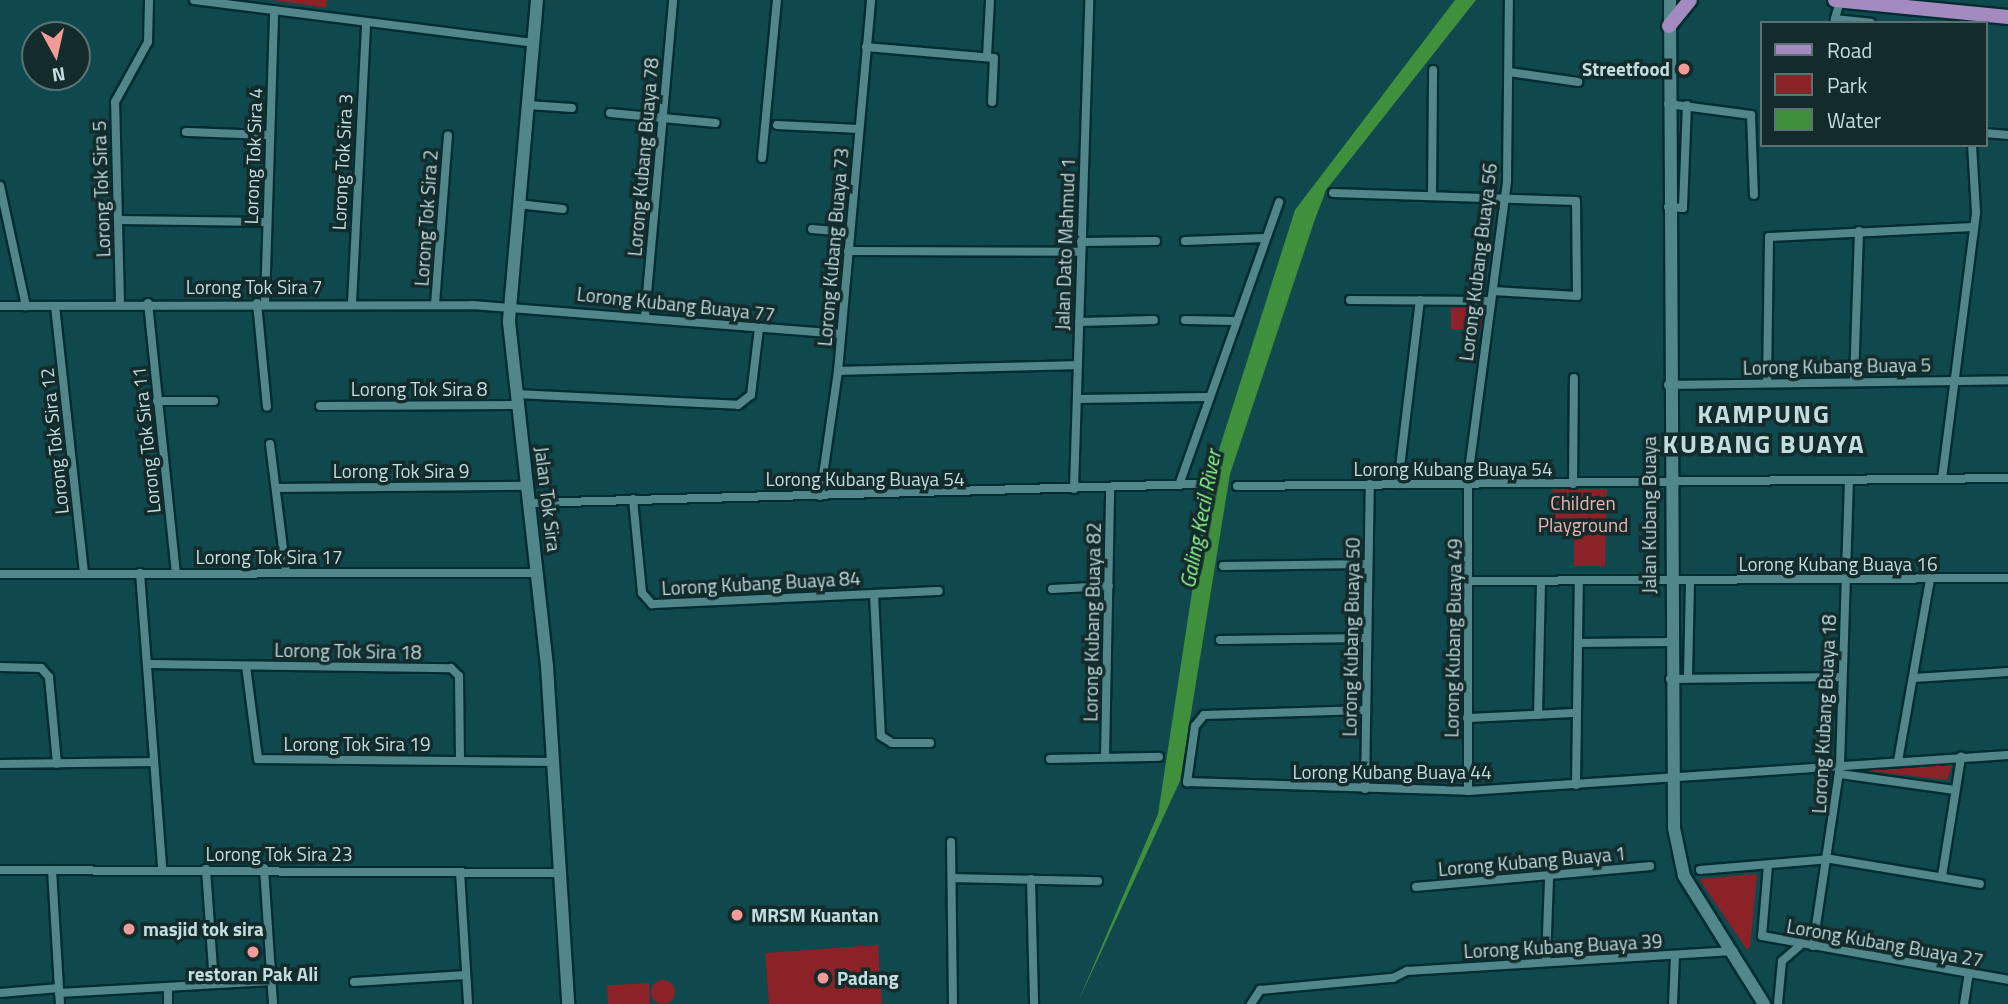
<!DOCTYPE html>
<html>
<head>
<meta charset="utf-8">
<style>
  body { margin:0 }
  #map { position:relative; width:2008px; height:1004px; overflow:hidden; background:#0f484d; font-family:"Titillium Web",sans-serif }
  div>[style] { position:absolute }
  .green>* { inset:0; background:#8a2228; transform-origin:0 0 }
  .round { border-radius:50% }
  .water>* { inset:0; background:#3f8f3c }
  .roads { filter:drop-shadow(2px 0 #012d30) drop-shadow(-2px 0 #012d30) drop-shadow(0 2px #012d30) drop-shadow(0 -2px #012d30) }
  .street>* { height:8px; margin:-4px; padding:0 4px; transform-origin:4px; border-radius:4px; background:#51868a }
  .secondary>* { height:12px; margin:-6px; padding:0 6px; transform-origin:6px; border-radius:6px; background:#51868a }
  .primary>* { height:14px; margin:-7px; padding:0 7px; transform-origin:7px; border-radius:7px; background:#a38abf }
  .dots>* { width:19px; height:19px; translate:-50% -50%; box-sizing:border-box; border:4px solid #142b2c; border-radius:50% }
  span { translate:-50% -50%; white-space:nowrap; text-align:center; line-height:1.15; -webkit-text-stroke:7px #142b2c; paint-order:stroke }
  .poi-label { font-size:19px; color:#c2dddf; font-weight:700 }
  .right { translate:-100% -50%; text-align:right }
  .left { translate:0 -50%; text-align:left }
  .street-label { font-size:19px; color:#c2dddf }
  .park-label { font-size:19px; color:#edb2ae }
  .water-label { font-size:21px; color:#91f78b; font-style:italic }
  .district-label { font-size:26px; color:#c2dddf; font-weight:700; letter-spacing:2px }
  .legend { position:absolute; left:1760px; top:21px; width:228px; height:126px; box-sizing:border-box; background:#142b2c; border:2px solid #5a7274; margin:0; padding:9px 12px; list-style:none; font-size:21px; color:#c2dddf }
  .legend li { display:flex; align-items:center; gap:14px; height:35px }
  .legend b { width:35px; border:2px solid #5a7274 }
  .north { position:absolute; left:21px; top:21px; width:70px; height:70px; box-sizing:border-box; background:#142b2c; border:2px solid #5a7274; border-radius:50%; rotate:172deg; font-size:19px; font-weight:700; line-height:28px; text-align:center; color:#c2dddf }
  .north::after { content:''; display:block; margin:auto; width:24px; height:32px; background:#f59b97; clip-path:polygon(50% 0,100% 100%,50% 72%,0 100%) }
</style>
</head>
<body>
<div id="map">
  <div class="green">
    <div style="clip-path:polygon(273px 0,327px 0,326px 8px)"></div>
    <div style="left:1451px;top:308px;width:32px;height:21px"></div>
    <div style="clip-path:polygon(1553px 489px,1607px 489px,1605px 566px,1574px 566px,1574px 536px,1553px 532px)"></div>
    <div style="clip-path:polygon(1953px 763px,1947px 780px,1851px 769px)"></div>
    <div style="clip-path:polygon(1757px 874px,1750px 947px,1747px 950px,1699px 879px)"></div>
    <div style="left:878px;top:945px;width:59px;height:113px;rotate:86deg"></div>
    <div class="round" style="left:651px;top:980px;width:24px;height:24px"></div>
    <div style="left:649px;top:983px;width:21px;height:42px;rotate:87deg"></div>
  </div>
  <div class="water">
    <div style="clip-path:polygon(1455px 0,1476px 0,1326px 190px,1314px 222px,1230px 474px,1180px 781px,1078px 1002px,1158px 814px,1209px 481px,1295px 210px)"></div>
  </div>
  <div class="roads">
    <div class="street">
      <div style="left:194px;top:0;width:342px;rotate:7.2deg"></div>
      <div style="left:1840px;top:1px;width:19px;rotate:106deg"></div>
      <div style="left:1835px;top:19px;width:36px;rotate:6deg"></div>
      <div style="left:866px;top:47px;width:128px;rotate:4.9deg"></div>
      <div style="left:994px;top:58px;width:44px;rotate:92.6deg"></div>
      <div style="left:987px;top:56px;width:56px;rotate:-86.9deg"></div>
      <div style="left:1509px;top:72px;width:70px;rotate:8.2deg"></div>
      <div style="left:1668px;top:104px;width:84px;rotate:7.5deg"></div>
      <div style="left:1751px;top:115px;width:80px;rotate:87.9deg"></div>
      <div style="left:528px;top:105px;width:44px;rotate:3.9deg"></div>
      <div style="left:610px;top:113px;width:106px;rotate:5.4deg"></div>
      <div style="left:777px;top:125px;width:82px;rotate:2.8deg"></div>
      <div style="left:186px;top:132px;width:83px;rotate:2.1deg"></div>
      <div style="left:1985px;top:133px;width:23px;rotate:5deg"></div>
      <div style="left:762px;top:158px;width:159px;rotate:-84.6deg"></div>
      <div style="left:0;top:186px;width:123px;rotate:77.8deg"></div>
      <div style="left:1333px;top:193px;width:243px;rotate:1.9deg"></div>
      <div style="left:1576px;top:201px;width:95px;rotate:89.4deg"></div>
      <div style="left:1577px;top:296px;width:84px;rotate:-176.6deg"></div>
      <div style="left:1432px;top:195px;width:125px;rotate:-89.5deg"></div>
      <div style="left:518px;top:204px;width:45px;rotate:6.3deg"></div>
      <div style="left:1668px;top:207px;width:15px;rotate:4deg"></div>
      <div style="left:1683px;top:208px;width:103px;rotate:-87.8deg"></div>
      <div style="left:118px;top:220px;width:149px;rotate:0.8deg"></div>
      <div style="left:812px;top:229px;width:37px;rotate:5deg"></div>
      <div style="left:1185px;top:241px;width:80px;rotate:-2.1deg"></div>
      <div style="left:1081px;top:242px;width:75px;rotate:-0.8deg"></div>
      <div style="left:848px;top:251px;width:232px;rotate:0.2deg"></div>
      <div style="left:1350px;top:300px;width:141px;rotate:0.4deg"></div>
      <div style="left:120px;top:303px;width:201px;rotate:-91.4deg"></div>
      <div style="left:115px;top:102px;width:68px;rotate:-61.2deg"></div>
      <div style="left:148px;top:42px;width:42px;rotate:-88.6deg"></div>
      <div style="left:148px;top:303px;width:271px;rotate:84.1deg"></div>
      <div style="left:257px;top:303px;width:104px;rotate:84.5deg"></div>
      <div style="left:265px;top:303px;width:293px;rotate:-88.2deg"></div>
      <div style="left:352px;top:303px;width:281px;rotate:-87.1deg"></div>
      <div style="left:435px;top:304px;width:169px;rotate:-85.6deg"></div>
      <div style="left:0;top:306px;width:473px;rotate:-0.1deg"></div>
      <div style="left:473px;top:305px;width:369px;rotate:4.5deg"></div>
      <div style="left:55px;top:306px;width:269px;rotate:83.8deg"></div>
      <div style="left:645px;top:316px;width:317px;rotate:-84.9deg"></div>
      <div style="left:1185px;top:320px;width:50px;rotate:1.1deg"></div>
      <div style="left:1079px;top:322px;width:75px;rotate:-1.5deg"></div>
      <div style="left:838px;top:371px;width:240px;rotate:-1.4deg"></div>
      <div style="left:1854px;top:382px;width:151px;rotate:-88.1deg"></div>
      <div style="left:1767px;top:383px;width:146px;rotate:-89.2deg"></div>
      <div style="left:1769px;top:237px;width:205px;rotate:-2.8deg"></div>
      <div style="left:1668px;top:385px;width:340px;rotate:-0.8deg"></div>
      <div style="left:516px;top:394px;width:222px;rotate:2.8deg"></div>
      <div style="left:738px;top:405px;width:16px;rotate:-38deg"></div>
      <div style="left:751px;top:395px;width:67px;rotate:-83.2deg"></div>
      <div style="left:1077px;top:399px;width:130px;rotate:-0.9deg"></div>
      <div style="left:157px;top:401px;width:57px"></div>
      <div style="left:320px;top:406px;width:197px;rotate:-0.3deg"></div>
      <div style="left:270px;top:444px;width:129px;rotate:82.9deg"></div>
      <div style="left:1942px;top:479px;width:269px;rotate:-82.7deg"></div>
      <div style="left:1976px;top:212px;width:67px;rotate:-93.4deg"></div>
      <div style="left:1398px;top:484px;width:185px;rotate:-83.2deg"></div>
      <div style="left:1573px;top:484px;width:106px;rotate:-89.5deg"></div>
      <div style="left:1179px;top:485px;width:300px;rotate:-70.5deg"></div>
      <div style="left:1237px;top:486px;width:771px;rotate:-0.59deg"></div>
      <div style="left:277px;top:488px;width:249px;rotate:-0.5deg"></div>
      <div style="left:1074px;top:489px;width:489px;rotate:-88.2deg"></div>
      <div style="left:820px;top:496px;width:126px;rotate:-81.8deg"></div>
      <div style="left:838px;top:371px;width:372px;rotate:-84.9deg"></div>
      <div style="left:633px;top:499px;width:94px;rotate:84.5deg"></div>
      <div style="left:642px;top:593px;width:15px;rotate:48deg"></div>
      <div style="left:652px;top:604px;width:287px;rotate:-2.6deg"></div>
      <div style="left:528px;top:503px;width:673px;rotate:-1.62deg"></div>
      <div style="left:1223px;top:566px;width:144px;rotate:-0.8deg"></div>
      <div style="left:140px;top:573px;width:297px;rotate:85.7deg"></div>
      <div style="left:0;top:574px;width:537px;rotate:-0.11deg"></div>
      <div style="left:1470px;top:581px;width:538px;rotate:-0.32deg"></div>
      <div style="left:1052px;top:589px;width:57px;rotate:-3deg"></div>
      <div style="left:874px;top:594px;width:142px;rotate:87.2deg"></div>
      <div style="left:881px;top:736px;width:13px;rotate:32deg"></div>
      <div style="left:892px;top:743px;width:38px"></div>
      <div style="left:1220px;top:640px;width:146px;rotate:-0.8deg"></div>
      <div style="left:1579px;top:643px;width:91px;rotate:-0.6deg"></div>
      <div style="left:148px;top:664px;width:303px;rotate:0.8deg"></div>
      <div style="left:451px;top:668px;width:11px;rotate:45deg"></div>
      <div style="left:459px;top:676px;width:85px;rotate:89.3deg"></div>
      <div style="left:246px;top:666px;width:94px;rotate:82.6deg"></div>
      <div style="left:258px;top:759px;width:294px;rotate:0.6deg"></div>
      <div style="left:0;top:667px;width:41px;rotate:1.4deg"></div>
      <div style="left:41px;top:668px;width:12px;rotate:48deg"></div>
      <div style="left:49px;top:677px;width:87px;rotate:84.7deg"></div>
      <div style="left:1688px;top:677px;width:97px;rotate:-88.8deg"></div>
      <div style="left:1914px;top:678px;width:94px;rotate:-3.7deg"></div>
      <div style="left:1670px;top:679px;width:172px;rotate:-0.7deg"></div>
      <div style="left:1366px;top:710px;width:162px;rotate:178.2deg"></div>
      <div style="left:1204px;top:715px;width:14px;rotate:129deg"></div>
      <div style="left:1195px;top:726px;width:57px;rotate:98.1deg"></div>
      <div style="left:1187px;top:782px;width:281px;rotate:1.8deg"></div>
      <div style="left:1468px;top:791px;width:541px;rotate:-3.81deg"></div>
      <div style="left:1538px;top:715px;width:134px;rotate:-88.7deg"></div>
      <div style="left:1467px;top:718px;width:108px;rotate:-2.7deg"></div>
      <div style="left:1105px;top:757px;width:269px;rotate:-88.9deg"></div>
      <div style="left:1050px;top:759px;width:109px;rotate:-1.1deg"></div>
      <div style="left:1898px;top:761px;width:184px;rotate:-80deg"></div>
      <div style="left:0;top:764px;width:154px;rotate:-0.7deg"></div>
      <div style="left:1840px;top:774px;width:116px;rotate:7.9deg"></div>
      <div style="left:1576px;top:785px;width:204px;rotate:-89.2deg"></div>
      <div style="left:1365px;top:789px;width:305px;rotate:-89.1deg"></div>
      <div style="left:1468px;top:791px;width:313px;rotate:-90deg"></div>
      <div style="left:1468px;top:478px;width:300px;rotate:-82.5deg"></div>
      <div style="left:1507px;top:181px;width:181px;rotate:-89.4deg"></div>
      <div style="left:951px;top:842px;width:162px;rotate:89.3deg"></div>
      <div style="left:1768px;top:865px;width:71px;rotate:94.8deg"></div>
      <div style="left:1762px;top:936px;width:250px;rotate:10.1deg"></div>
      <div style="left:264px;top:868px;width:136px;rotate:86.2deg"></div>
      <div style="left:206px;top:869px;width:115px;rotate:86deg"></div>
      <div style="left:0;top:870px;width:559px;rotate:0.31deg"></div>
      <div style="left:52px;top:870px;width:134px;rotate:86.6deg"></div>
      <div style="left:1700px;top:870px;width:131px;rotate:-4.8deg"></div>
      <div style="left:1831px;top:859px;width:151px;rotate:9.5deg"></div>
      <div style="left:460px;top:872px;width:132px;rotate:86.5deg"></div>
      <div style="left:1942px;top:876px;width:121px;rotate:-80.9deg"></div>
      <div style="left:952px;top:878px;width:146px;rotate:1.2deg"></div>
      <div style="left:1031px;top:879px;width:125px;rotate:88.6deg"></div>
      <div style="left:1416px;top:887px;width:235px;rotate:-5.1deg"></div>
      <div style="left:1813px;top:946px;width:183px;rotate:-81.5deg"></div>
      <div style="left:1840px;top:765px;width:283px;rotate:-88.2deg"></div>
      <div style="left:1546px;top:961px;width:83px;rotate:-87.9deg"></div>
      <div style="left:354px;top:982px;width:112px;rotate:-3.6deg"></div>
      <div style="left:168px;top:987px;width:17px;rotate:90deg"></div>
      <div style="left:0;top:993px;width:59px;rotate:-4.8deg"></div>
      <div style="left:59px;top:993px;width:213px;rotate:-3.2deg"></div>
      <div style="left:1251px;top:1004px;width:17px;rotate:-57deg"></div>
      <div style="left:1260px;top:990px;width:134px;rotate:-5.2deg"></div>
      <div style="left:1393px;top:978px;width:16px;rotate:-27deg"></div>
      <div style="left:1407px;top:971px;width:327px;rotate:-3.5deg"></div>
      <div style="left:1673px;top:1004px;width:48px;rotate:-87.6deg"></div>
      <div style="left:1778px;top:1004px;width:43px;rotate:-84.7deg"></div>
      <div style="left:1782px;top:961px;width:23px;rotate:-41deg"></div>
      <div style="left:1964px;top:1004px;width:30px;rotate:-81deg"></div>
    </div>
    <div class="secondary">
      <div style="left:537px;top:0;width:323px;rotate:95deg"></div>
      <div style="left:509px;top:322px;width:346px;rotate:83.7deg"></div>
      <div style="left:547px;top:666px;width:339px;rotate:86.4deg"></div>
      <div style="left:1670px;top:0;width:828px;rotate:89.72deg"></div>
      <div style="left:1674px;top:828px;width:49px;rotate:78.2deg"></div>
      <div style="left:1684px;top:876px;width:151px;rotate:58deg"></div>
    </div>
    <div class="primary">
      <div style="left:1835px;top:0;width:174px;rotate:5.6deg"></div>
      <div style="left:1669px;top:26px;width:33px;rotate:-51deg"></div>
    </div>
  </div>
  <div class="dots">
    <div style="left:1684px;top:69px;background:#f59b97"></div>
    <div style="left:737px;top:915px;background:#f59b97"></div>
    <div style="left:129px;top:929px;background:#f59b97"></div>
    <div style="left:253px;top:952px;background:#f59b97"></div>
    <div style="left:823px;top:978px;background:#f59b97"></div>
  </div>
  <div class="poi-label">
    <span class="right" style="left:1670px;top:69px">Streetfood</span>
    <span class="left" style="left:751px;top:915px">MRSM Kuantan</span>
    <span class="left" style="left:143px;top:929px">masjid tok sira</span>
    <span style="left:253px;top:974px">restoran Pak Ali</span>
    <span class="left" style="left:837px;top:978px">Padang</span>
  </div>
  <div class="street-label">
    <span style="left:253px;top:156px;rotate:-88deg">Lorong Tok Sira 4</span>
    <span style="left:643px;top:157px;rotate:-85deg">Lorong Kubang Buaya 78</span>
    <span style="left:342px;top:162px;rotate:-87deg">Lorong Tok Sira 3</span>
    <span style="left:101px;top:189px;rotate:-92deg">Lorong Tok Sira 5</span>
    <span style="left:426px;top:218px;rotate:-86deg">Lorong Tok Sira 2</span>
    <span style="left:1065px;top:244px;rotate:-88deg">Jalan Dato Mahmud 1</span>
    <span style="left:833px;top:247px;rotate:-85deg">Lorong Kubang Buaya 73</span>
    <span style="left:1478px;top:262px;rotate:-83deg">Lorong Kubang Buaya 56</span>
    <span style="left:254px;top:287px">Lorong Tok Sira 7</span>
    <span style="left:676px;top:304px;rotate:6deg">Lorong Kubang Buaya 77</span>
    <span style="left:1837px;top:366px;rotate:-1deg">Lorong Kubang Buaya 5</span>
    <span style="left:419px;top:389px">Lorong Tok Sira 8</span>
    <span style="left:146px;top:440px;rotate:-96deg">Lorong Tok Sira 11</span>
    <span style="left:54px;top:441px;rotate:-96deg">Lorong Tok Sira 12</span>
    <span style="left:1453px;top:469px">Lorong Kubang Buaya 54</span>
    <span style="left:401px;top:471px">Lorong Tok Sira 9</span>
    <span style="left:865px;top:479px">Lorong Kubang Buaya 54</span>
    <span style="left:548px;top:499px;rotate:83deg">Jalan Tok Sira</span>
    <span style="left:1649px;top:515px;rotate:-90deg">Jalan Kubang Buaya</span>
    <span style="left:269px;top:557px">Lorong Tok Sira 17</span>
    <span style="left:1838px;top:564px">Lorong Kubang Buaya 16</span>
    <span style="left:761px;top:583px;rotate:-3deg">Lorong Kubang Buaya 84</span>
    <span style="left:1092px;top:622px;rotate:-89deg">Lorong Kubang Buaya 82</span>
    <span style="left:1351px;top:637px;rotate:-89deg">Lorong Kubang Buaya 50</span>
    <span style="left:1453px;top:638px;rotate:-89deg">Lorong Kubang Buaya 49</span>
    <span style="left:348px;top:651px;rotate:1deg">Lorong Tok Sira 18</span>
    <span style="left:1824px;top:714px;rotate:-87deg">Lorong Kubang Buaya 18</span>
    <span style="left:357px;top:744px">Lorong Tok Sira 19</span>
    <span style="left:1392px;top:772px">Lorong Kubang Buaya 44</span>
    <span style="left:279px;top:854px">Lorong Tok Sira 23</span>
    <span style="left:1532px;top:861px;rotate:-5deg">Lorong Kubang Buaya 1</span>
    <span style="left:1885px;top:943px;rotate:10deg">Lorong Kubang Buaya 27</span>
    <span style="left:1563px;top:946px;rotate:-3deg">Lorong Kubang Buaya 39</span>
  </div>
  <div class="park-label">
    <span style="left:1583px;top:514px">Children<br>Playground</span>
  </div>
  <div class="water-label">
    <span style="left:1200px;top:519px;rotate:-79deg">Galing Kecil River</span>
  </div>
  <div class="district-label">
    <span style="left:1764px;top:429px">KAMPUNG<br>KUBANG BUAYA</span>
  </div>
  <ul class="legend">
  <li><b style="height:9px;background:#a38abf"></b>Road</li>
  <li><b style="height:19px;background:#8a2228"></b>Park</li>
  <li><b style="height:19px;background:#3f8f3c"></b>Water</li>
  </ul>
  <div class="north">N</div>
</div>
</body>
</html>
